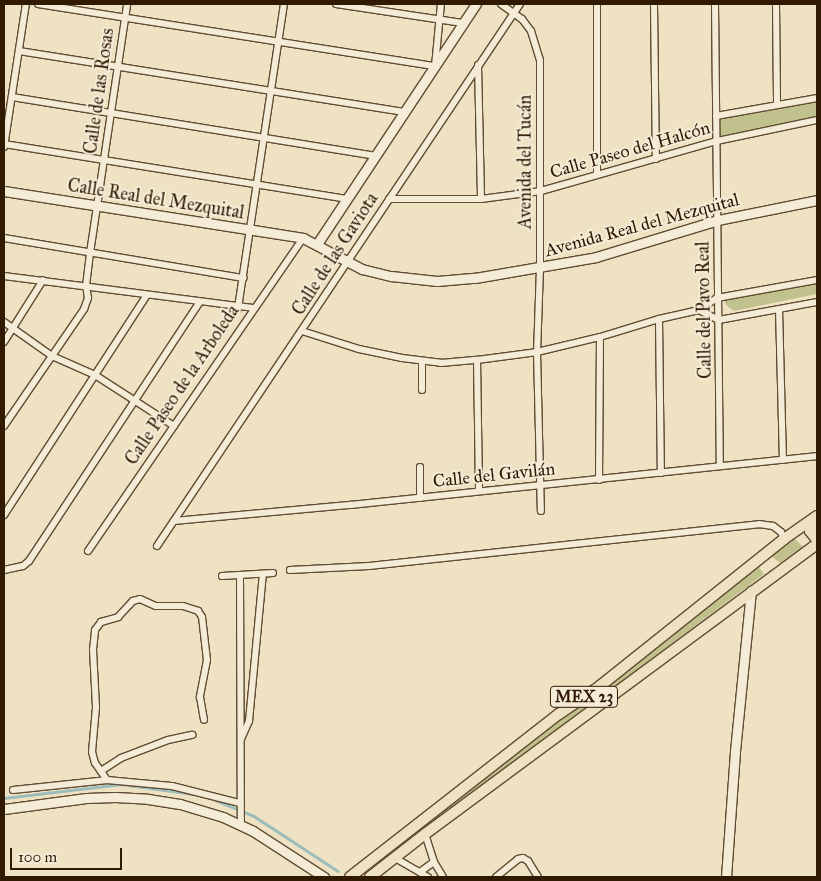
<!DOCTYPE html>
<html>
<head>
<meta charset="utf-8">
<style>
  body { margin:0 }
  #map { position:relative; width:821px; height:881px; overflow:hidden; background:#efe2c2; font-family:"IM FELL Great Primer",serif }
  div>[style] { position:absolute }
  .green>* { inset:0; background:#c1c18e }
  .stream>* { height:2.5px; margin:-1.25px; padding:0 1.25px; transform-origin:1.25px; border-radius:1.25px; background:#9dbcbc }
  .roads { filter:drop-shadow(1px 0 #604c31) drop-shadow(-1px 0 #604c31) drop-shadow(0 1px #604c31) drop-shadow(0 -1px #604c31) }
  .street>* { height:6px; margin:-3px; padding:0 3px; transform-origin:3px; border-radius:3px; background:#f5ecd7 }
  .secondary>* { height:9px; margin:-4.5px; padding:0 4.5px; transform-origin:4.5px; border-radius:4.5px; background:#f5ecd7 }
  .primary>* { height:10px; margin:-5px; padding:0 5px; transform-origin:5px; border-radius:5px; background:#efe2c2 }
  span { translate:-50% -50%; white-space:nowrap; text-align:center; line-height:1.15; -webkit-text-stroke:4px #f5ecd7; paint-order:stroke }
  .shield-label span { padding:1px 4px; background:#f5ecd7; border:1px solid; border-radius:4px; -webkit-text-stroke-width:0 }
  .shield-label { font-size:16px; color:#301a01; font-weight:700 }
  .street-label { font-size:18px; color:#301a01 }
  .frame { position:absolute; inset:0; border:5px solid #301a01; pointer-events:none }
  .scale { position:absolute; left:10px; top:848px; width:112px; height:22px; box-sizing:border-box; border:2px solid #301a01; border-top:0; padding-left:6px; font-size:15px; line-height:18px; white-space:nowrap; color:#301a01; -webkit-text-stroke:4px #f5ecd7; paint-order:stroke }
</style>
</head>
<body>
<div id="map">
  <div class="green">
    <div style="clip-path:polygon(817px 98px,817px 118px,717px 141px,718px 116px)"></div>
    <div style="clip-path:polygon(817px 281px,817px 294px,734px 311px,726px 305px,724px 300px)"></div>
    <div style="clip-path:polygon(794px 538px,803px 547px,780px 563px,770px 555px)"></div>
    <div style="clip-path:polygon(759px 567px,764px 574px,437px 820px,433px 815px)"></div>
  </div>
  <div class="stream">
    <div style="left:4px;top:798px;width:118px;rotate:-6.8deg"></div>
    <div style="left:121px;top:784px;width:73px;rotate:7.9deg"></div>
    <div style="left:215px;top:800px;width:42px;rotate:22.3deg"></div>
    <div style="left:254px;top:816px;width:100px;rotate:33.2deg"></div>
  </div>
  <div class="roads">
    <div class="street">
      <div style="left:38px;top:4px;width:402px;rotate:8.9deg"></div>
      <div style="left:435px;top:66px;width:62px;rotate:-84.5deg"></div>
      <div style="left:336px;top:4px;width:128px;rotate:8.5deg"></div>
      <div style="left:501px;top:4px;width:26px;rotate:36deg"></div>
      <div style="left:522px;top:19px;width:15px;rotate:53deg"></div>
      <div style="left:531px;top:31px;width:30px;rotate:73deg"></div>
      <div style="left:540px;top:60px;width:208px;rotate:90deg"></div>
      <div style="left:540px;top:268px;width:84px;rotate:92deg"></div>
      <div style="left:537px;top:352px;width:159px;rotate:88.6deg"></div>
      <div style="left:597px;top:4px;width:171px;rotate:90deg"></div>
      <div style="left:654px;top:4px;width:155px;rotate:89.3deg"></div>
      <div style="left:715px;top:4px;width:462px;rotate:89.4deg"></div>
      <div style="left:776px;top:4px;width:101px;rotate:89.4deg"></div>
      <div style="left:19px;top:51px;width:390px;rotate:9deg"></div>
      <div style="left:478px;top:65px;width:134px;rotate:88.7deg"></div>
      <div style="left:12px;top:97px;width:369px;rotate:9.2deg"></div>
      <div style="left:716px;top:116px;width:103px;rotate:-10.1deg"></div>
      <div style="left:4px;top:144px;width:347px;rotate:9.1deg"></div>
      <div style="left:4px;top:147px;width:145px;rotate:-81.3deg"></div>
      <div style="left:389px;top:199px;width:92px"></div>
      <div style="left:481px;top:199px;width:61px;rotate:-7.6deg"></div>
      <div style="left:541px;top:191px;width:183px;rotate:-15.9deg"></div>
      <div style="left:717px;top:141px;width:102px;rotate:-11.9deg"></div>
      <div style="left:4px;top:238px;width:243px;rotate:9.5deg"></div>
      <div style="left:4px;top:276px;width:251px;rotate:7.3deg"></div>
      <div style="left:238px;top:308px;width:307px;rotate:-81.4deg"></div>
      <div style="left:779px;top:309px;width:151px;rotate:88.5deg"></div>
      <div style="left:699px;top:310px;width:22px;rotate:27deg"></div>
      <div style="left:719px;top:320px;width:100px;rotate:-10.4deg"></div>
      <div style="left:659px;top:319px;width:154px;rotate:89.3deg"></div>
      <div style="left:4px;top:322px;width:59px;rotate:35.3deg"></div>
      <div style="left:52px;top:356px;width:47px;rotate:23.8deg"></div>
      <div style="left:95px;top:375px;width:94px;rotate:32.8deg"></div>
      <div style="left:302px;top:331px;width:60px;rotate:17.5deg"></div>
      <div style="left:359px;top:349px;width:44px;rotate:11.8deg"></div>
      <div style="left:402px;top:358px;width:39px;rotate:7deg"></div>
      <div style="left:441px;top:363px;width:36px;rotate:-5deg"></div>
      <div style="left:477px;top:360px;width:61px;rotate:-7.6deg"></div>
      <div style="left:537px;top:352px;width:65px;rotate:-13.4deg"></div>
      <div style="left:600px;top:337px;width:62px;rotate:-17deg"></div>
      <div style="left:659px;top:319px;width:41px;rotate:-12.7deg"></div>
      <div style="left:699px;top:310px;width:22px;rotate:-34deg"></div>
      <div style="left:717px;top:298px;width:102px;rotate:-10.2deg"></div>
      <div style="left:4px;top:342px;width:73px;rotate:-57.8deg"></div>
      <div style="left:477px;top:360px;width:131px;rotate:89.1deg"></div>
      <div style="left:422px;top:390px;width:29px;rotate:-90deg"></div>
      <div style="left:4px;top:426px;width:142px;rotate:-55.6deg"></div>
      <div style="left:84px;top:309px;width:12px;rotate:-70deg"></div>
      <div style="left:88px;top:298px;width:12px;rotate:-99deg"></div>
      <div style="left:86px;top:286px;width:33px;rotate:-83deg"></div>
      <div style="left:90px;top:253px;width:252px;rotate:-81.5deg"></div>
      <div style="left:420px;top:467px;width:31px;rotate:90deg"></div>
      <div style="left:599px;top:480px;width:143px;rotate:-89.6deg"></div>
      <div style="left:4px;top:515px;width:262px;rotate:-57deg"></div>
      <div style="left:174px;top:521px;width:178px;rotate:-5.2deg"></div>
      <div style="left:351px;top:505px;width:469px;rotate:-6deg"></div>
      <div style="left:157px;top:546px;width:652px;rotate:-56.19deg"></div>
      <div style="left:88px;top:551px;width:380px;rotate:-55.5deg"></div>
      <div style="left:4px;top:570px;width:19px;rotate:-12deg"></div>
      <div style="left:23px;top:566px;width:8px;rotate:-40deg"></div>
      <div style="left:29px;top:561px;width:310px;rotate:-56.6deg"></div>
      <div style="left:290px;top:570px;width:79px;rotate:-2.9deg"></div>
      <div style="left:369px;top:566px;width:392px;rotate:-6.1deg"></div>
      <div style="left:759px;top:524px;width:14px;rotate:8deg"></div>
      <div style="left:773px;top:526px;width:10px;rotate:37deg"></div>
      <div style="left:781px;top:532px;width:8px;rotate:67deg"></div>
      <div style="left:240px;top:575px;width:250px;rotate:89.8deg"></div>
      <div style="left:222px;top:576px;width:51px;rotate:-3.4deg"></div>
      <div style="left:241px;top:739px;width:20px;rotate:-66deg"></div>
      <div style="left:249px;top:721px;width:148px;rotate:-84.6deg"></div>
      <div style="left:101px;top:771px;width:24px;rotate:-33deg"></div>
      <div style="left:121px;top:758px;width:50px;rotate:-21deg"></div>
      <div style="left:168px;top:740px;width:25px;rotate:-12deg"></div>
      <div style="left:107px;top:780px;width:21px;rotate:-125deg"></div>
      <div style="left:95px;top:763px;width:11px;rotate:-105deg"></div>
      <div style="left:92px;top:752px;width:45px;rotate:-84.9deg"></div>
      <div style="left:96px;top:707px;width:57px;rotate:-93deg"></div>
      <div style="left:93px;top:650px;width:20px;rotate:-84deg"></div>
      <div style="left:95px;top:630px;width:10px;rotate:-53deg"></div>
      <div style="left:101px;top:622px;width:18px;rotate:-16deg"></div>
      <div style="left:118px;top:617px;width:22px;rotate:-47deg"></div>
      <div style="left:133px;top:601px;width:7px;rotate:-16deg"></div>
      <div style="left:140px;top:599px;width:17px;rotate:24deg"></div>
      <div style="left:156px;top:606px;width:27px"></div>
      <div style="left:183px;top:606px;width:16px;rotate:18deg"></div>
      <div style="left:198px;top:611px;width:7px;rotate:56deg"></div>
      <div style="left:202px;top:617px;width:43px;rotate:83.4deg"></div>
      <div style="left:207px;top:660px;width:38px;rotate:101deg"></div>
      <div style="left:200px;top:697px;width:23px;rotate:80deg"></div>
      <div style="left:13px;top:790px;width:95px;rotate:-6.1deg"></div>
      <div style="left:107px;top:780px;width:65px;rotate:5.3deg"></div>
      <div style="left:172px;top:786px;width:69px;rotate:14.2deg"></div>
      <div style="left:425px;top:834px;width:29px;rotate:72deg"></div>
      <div style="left:434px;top:862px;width:17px;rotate:59deg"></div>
      <div style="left:395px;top:858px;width:38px;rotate:30deg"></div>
      <div style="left:420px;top:872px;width:17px;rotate:-36deg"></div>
      <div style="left:496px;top:877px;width:28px;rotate:-39deg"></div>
      <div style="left:518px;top:859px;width:5px;rotate:-11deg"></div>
      <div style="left:523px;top:858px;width:6px;rotate:31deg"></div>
      <div style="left:528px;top:861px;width:19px;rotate:58deg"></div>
    </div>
    <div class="secondary">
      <div style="left:4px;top:191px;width:303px;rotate:8.9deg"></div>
      <div style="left:303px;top:238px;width:67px;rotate:27.7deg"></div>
      <div style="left:362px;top:269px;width:30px;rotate:14deg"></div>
      <div style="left:391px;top:276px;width:46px;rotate:6.2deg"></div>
      <div style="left:437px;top:281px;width:38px;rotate:-5deg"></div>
      <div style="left:475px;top:278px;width:123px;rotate:-9.8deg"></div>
      <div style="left:596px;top:257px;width:127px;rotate:-16.9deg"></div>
      <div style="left:718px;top:220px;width:101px;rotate:-11.4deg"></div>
      <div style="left:317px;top:244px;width:288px;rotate:-56.5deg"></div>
      <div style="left:4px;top:809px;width:83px;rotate:-7.6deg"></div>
      <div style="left:86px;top:798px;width:29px;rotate:-2deg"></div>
      <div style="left:115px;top:797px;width:33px;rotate:3deg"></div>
      <div style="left:148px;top:799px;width:32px;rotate:9deg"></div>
      <div style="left:180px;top:804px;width:45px;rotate:16.8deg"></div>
      <div style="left:223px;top:817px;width:33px;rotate:25deg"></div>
      <div style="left:253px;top:831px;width:85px;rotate:32.9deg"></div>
      <div style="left:726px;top:877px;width:126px;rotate:-85.9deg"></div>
      <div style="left:735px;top:751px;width:161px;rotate:-84.3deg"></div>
    </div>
    <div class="primary">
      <div style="left:817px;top:524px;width:10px;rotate:135deg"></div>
      <div style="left:810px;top:531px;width:11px;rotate:52deg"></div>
      <div style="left:350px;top:877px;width:265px;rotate:-38deg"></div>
      <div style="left:559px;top:714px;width:50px;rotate:-34.3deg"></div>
      <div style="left:600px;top:686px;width:236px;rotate:-38.6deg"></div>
      <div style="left:784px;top:539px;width:40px;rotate:-34.9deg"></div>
      <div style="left:370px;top:877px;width:70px;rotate:-38deg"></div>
      <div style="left:425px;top:834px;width:488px;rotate:-36.5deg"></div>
    </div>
  </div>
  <div class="shield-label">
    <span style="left:584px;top:697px">MEX 23</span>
  </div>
  <div class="street-label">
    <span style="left:99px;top:91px;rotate:-82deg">Calle de las Rosas</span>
    <span style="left:630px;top:150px;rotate:-16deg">Calle Paseo del Halcón</span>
    <span style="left:525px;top:162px;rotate:-90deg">Avenida del Tucán</span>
    <span style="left:156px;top:199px;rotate:9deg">Calle Real del Mezquital</span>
    <span style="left:642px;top:225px;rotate:-15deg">Avenida Real del Mezquital</span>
    <span style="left:335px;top:254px;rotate:-57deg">Calle de las Gaviota</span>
    <span style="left:704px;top:310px;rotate:-91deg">Calle del Pavo Real</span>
    <span style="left:182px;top:385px;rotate:-56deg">Calle Paseo de la Arboleda</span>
    <span style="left:494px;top:475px;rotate:-6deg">Calle del Gavilán</span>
  </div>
  <div class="frame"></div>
  <div class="scale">100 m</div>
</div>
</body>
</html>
